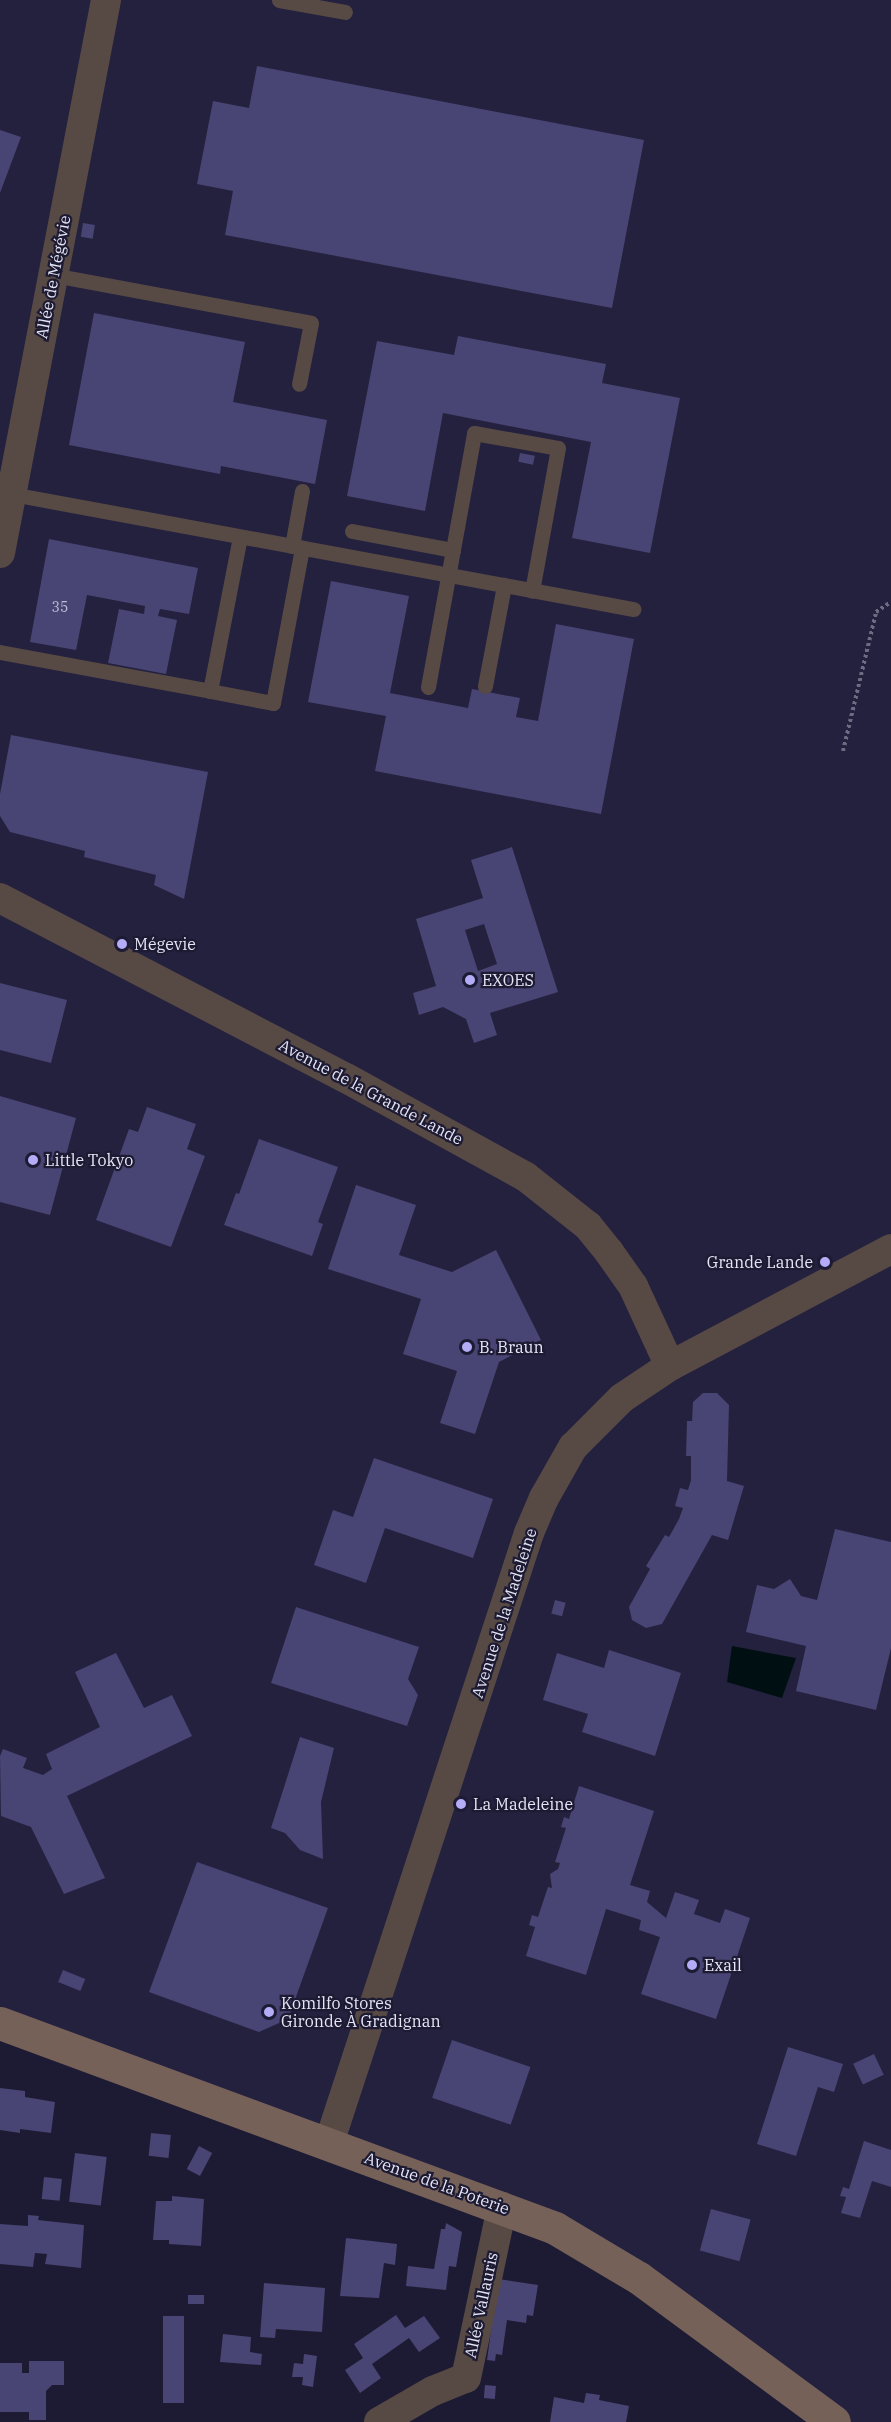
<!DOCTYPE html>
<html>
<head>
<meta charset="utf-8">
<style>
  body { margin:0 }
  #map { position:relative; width:891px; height:2422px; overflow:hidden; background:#1d1b33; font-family:"IBM Plex Serif",serif }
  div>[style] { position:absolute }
  .built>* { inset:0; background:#24213f }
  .water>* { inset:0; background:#001012 }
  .building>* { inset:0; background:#484473; transform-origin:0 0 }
  .path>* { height:4px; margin-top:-2px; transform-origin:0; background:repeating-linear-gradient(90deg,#6e6c81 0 3px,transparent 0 6px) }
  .lane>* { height:15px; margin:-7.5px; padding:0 7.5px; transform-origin:7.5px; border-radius:7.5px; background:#574944 }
  .street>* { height:30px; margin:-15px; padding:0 15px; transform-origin:15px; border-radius:15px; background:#574944 }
  .secondary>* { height:33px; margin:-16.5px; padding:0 16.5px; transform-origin:16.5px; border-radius:16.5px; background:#766158 }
  .dots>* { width:16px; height:16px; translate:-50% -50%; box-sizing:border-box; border:3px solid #1d1b33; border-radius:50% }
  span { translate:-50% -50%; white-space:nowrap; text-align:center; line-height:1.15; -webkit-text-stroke:4.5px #1d1b33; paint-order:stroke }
  .number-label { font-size:14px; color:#bebdd4 }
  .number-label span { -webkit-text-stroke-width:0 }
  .street-label { font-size:16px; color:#e5e5f5 }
  .poi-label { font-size:16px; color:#e5e5f5 }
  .left { translate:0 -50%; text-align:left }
  .right { translate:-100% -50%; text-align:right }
</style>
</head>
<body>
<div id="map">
  <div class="built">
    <div style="clip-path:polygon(0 0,891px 0,891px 2422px,834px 2422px,639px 2278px,0 2023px)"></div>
  </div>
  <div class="water">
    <div style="clip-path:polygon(732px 1646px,796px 1658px,782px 1698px,727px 1682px)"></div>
  </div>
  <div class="building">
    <div style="clip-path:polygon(257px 66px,644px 140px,612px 308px,225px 235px,233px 191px,197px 184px,213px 101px,249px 108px)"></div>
    <div style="clip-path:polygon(0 130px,21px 137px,0 193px)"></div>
    <div style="left:83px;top:223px;width:12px;height:14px;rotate:9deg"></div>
    <div style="clip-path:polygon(94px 313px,245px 342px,233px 402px,327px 420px,315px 484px,221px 466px,220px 474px,69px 445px)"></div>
    <div style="clip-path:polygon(458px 336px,606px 364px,602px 383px,680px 398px,650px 553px,572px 538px,591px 442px,443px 413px,425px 511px,347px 496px,377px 341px,454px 355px)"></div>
    <div style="left:520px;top:453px;width:15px;height:9px;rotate:11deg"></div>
    <div style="clip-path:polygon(49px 539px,198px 568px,189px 614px,160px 609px,158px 616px,177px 620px,166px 674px,108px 663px,119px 609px,144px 614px,145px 606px,87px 595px,76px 650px,30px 642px)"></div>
    <div style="clip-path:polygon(331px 581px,409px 596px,390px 693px,468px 708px,472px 689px,520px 698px,516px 717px,538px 721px,556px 624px,634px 639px,601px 814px,375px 771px,386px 716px,308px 702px)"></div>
    <div style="clip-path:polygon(11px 735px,208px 772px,184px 899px,154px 885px,156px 875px,84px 857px,85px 851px,10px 832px,0 816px,0 794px)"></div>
    <div style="clip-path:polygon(evenodd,512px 847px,558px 992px,490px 1013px,497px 1035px,474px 1043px,466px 1019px,443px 1007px,419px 1015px,413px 993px,436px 986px,416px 919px,483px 898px,471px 860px,512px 847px,484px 924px,497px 964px,478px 971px,465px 930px,484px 924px)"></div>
    <div style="clip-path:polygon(0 983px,67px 1000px,51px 1063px,0 1050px)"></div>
    <div style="clip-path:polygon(0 1096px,76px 1118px,50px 1215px,0 1202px)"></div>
    <div style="clip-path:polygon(147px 1107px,196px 1124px,187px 1149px,205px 1156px,171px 1247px,96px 1220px,129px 1129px,138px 1132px)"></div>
    <div style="clip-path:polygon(259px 1139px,338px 1167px,318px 1222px,323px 1224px,312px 1256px,224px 1225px,236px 1193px,239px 1194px)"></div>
    <div style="clip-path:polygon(356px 1185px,416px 1205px,399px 1255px,452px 1272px,496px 1250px,541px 1340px,499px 1362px,475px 1434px,440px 1423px,457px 1371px,403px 1354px,421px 1299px,328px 1269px)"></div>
    <div style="clip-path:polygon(703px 1393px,717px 1393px,729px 1405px,727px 1481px,744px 1486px,728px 1540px,712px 1535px,662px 1624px,646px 1628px,632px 1620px,629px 1607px,650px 1569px,646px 1566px,665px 1535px,669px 1537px,679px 1519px,683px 1508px,675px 1506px,680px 1488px,688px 1490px,691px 1480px,691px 1456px,686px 1456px,687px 1421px,692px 1421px,693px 1402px)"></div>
    <div style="clip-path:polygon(374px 1458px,493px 1499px,473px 1558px,385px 1528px,366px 1583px,314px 1565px,333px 1510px,353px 1517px)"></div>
    <div style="clip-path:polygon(835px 1529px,891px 1542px,891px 1648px,876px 1710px,796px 1691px,806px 1646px,746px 1632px,757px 1585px,774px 1589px,790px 1579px,801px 1596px,817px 1600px)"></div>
    <div style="left:555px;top:1600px;width:11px;height:14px;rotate:15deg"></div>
    <div style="clip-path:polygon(296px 1607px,419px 1647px,408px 1679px,418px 1695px,407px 1726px,271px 1683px)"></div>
    <div style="clip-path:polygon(609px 1650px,681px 1673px,655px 1756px,582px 1732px,588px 1714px,543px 1700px,557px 1653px,604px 1668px)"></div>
    <div style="clip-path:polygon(116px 1653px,144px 1708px,172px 1695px,192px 1736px,67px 1796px,105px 1878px,64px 1894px,31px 1827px,1px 1816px,0 1756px,3px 1749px,27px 1758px,23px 1768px,43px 1775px,52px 1769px,46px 1754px,100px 1727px,75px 1672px)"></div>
    <div style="clip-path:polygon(300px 1737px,334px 1748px,321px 1802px,323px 1859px,300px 1850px,285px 1833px,271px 1828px)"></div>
    <div style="clip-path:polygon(579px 1786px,654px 1811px,630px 1885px,650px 1891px,647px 1902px,666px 1918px,675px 1892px,699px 1900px,694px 1914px,720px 1923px,725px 1909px,750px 1918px,716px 2019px,641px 1994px,660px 1937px,639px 1930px,641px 1920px,606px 1909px,586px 1975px,526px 1956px,535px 1927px,529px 1925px,532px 1915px,538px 1917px,548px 1887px,552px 1888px,550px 1874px,558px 1869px,560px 1863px,555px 1862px,566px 1828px,561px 1827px,564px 1817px,569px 1819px)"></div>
    <div style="clip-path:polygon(197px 1862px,328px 1908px,288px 2019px,259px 2032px,149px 1992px)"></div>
    <div style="left:63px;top:1970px;width:24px;height:13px;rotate:22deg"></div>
    <div style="left:452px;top:2040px;width:83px;height:61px;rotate:19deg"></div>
    <div style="clip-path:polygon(788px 2047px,843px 2064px,834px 2092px,818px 2087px,796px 2156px,757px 2144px)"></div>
    <div style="left:874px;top:2054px;width:23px;height:23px;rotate:65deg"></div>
    <div style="clip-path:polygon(0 2088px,25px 2091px,25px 2097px,55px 2102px,51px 2133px,20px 2129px,20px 2133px,0 2130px)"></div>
    <div style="left:151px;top:2133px;width:20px;height:23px;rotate:6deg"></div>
    <div style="clip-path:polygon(864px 2141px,891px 2150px,891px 2187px,872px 2181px,860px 2218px,841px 2213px,846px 2197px,840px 2196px,843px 2187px,849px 2189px)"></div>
    <div style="left:199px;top:2146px;width:15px;height:26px;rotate:28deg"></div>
    <div style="left:75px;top:2153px;width:32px;height:49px;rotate:7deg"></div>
    <div style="left:44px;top:2177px;width:18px;height:22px;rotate:6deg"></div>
    <div style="clip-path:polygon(172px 2196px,204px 2199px,201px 2246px,169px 2244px,169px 2240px,153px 2240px,156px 2201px,172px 2201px)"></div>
    <div style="left:711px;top:2209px;width:41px;height:43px;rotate:15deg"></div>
    <div style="clip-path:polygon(28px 2215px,39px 2216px,38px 2220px,84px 2225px,81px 2268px,45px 2264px,47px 2254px,35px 2253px,33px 2267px,0 2264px,0 2224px,28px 2226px)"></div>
    <div style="clip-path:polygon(446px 2223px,462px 2232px,456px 2267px,449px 2266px,446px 2290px,406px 2286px,408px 2266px,434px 2269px,441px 2229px,445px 2229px)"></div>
    <div style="clip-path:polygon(346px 2238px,397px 2244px,395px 2265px,384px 2263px,379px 2298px,340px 2296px)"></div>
    <div style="clip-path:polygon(498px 2279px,538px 2285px,533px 2316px,527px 2315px,526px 2323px,507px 2320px,502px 2355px,496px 2354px,495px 2361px,487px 2360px)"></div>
    <div style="clip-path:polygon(264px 2283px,325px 2288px,322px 2332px,276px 2329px,275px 2338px,260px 2337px)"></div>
    <div style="left:188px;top:2295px;width:16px;height:9px"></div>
    <div style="clip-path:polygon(396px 2315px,405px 2328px,424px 2316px,440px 2338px,419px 2352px,409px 2338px,372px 2364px,381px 2378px,360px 2393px,345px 2370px,363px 2358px,354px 2344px)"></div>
    <div style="left:163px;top:2316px;width:21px;height:87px"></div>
    <div style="clip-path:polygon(223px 2334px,251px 2337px,250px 2352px,262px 2354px,261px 2365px,220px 2362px)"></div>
    <div style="clip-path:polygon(304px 2354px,317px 2356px,313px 2387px,302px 2385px,303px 2377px,292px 2377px,294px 2363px,303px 2364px)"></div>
    <div style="clip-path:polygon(29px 2361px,64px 2361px,64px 2385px,52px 2385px,46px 2391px,46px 2420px,29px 2420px,29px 2412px,0 2412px,0 2363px,22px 2363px,22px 2373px,29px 2373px)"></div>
    <div style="left:485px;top:2385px;width:11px;height:13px;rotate:5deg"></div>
    <div style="clip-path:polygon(586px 2393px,600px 2395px,599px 2400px,629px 2406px,626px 2422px,550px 2422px,554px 2397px,584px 2403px)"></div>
  </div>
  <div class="path">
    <div style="left:843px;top:751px;width:143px;rotate:-76.6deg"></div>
    <div style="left:876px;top:612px;width:18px;rotate:-34deg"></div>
  </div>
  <div class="lane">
    <div style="left:279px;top:0;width:67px;rotate:10.3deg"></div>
    <div style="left:53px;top:275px;width:262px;rotate:10.5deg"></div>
    <div style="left:311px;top:323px;width:62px;rotate:101.1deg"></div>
    <div style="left:12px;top:494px;width:632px;rotate:10.49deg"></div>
    <div style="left:352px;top:531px;width:103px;rotate:10.7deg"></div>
    <div style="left:292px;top:546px;width:56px;rotate:-79.7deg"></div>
    <div style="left:0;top:652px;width:214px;rotate:10.5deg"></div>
    <div style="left:210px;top:691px;width:157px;rotate:-79deg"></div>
    <div style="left:485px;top:686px;width:103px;rotate:-79.3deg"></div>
    <div style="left:428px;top:687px;width:258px;rotate:-79.7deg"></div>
    <div style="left:474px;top:433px;width:85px;rotate:10.1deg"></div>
    <div style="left:558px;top:448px;width:145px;rotate:100.3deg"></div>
    <div style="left:210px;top:691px;width:64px;rotate:10.8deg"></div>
    <div style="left:273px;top:703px;width:158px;rotate:-79.4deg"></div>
  </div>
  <div class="street">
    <div style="left:0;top:553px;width:563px;rotate:-79.15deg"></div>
    <div style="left:0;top:898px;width:390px;rotate:27.5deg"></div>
    <div style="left:346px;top:1078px;width:205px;rotate:28.8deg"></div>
    <div style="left:526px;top:1177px;width:79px;rotate:38.3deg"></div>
    <div style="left:588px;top:1226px;width:33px;rotate:51deg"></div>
    <div style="left:609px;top:1252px;width:42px;rotate:54.8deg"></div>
    <div style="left:633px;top:1286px;width:88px;rotate:65.2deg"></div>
    <div style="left:329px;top:2143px;width:642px;rotate:-71.85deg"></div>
    <div style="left:529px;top:1533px;width:38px;rotate:-67deg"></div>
    <div style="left:544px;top:1498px;width:59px;rotate:-60.4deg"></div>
    <div style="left:573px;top:1447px;width:69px;rotate:-45deg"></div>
    <div style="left:622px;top:1398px;width:58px;rotate:-33.7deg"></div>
    <div style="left:670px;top:1366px;width:250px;rotate:-27.9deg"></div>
    <div style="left:379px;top:2422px;width:62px;rotate:-29.9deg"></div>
    <div style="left:433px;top:2391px;width:35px;rotate:-22deg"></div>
    <div style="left:466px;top:2378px;width:175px;rotate:-78.1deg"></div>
  </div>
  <div class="secondary">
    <div style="left:0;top:2023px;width:592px;rotate:20.27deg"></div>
    <div style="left:555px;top:2228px;width:98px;rotate:30.8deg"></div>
    <div style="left:639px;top:2278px;width:242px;rotate:36.4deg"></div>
  </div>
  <div class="dots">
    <div style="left:122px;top:944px;background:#b5acf8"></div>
    <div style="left:470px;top:980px;background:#b5acf8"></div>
    <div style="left:33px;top:1160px;background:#b5acf8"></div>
    <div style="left:825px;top:1262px;background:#b5acf8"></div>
    <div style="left:467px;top:1347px;background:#b5acf8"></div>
    <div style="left:461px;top:1804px;background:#b5acf8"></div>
    <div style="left:692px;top:1965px;background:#b5acf8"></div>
    <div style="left:269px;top:2012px;background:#b5acf8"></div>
  </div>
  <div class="number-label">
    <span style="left:60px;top:607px">35</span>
  </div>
  <div class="street-label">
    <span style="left:53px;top:277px;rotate:-79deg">Allée de Mégévie</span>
    <span style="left:371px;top:1092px;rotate:28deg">Avenue de la Grande Lande</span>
    <span style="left:504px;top:1613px;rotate:-72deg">Avenue de la Madeleine</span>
    <span style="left:437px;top:2183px;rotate:20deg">Avenue de la Poterie</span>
    <span style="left:481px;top:2305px;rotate:-78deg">Allée Vallauris</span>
  </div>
  <div class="poi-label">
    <span class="left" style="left:134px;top:944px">Mégevie</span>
    <span class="left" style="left:482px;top:980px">EXOES</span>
    <span class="left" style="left:45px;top:1160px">Little Tokyo</span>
    <span class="right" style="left:813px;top:1262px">Grande Lande</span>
    <span class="left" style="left:479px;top:1347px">B. Braun</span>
    <span class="left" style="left:473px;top:1804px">La Madeleine</span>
    <span class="left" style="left:704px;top:1965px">Exail</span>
    <span class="left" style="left:281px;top:2012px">Komilfo Stores<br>Gironde À Gradignan</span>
  </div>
</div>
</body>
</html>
